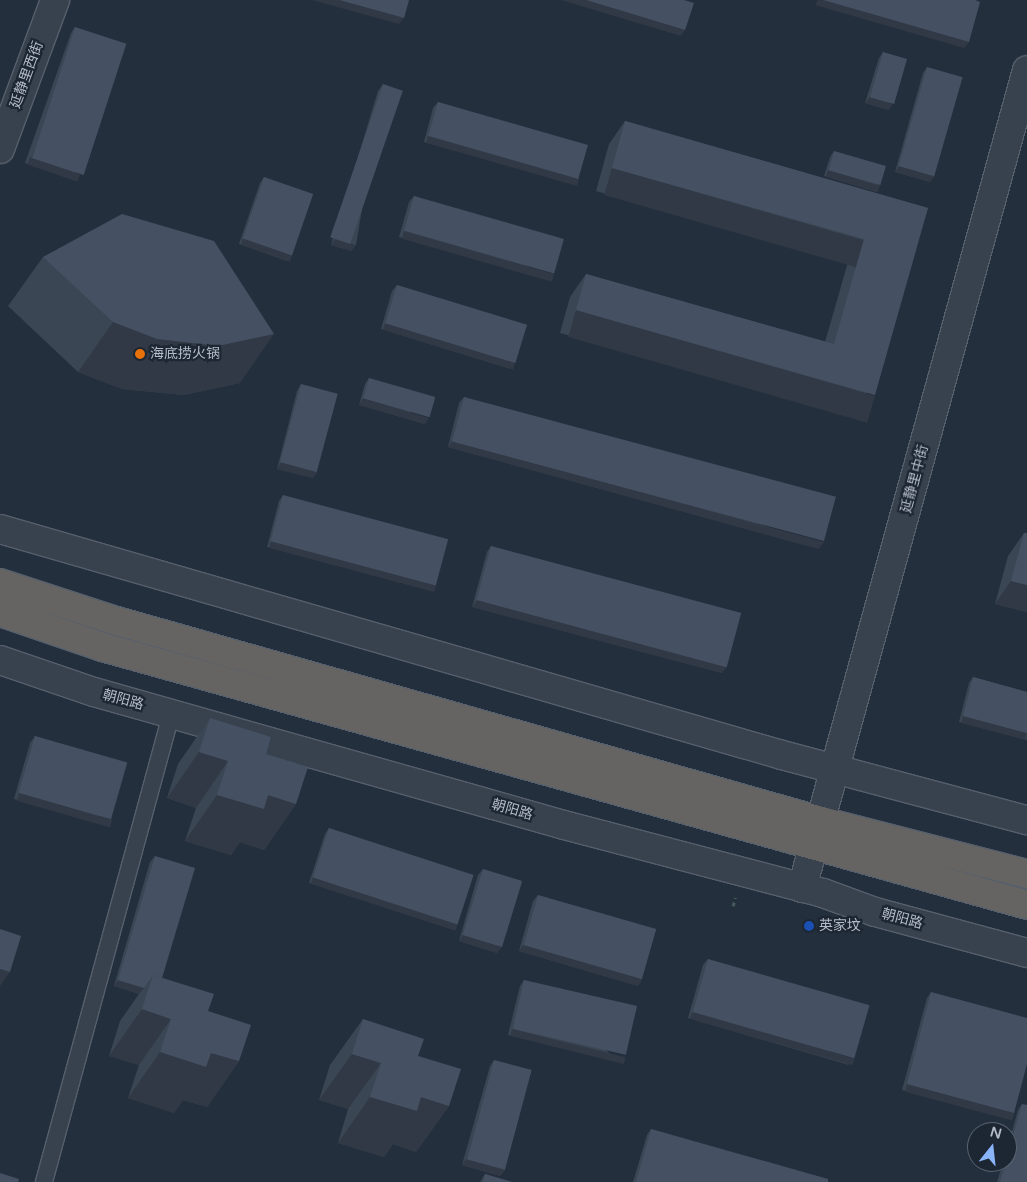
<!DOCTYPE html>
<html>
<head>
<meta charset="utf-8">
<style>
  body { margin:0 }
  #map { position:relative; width:1027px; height:1182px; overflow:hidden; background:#242f3e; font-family:"Varela Round","Noto Sans SC",sans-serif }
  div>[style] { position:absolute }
  .path>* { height:3px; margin-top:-1.5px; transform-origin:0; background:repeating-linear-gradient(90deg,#44595c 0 4px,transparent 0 8px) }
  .roads { filter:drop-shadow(1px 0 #565f6c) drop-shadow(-1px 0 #565f6c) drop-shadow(0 1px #565f6c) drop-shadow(0 -1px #565f6c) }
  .service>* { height:16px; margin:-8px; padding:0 8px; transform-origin:8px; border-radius:8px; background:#38414e }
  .minor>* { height:28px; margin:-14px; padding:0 14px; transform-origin:14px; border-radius:14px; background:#38414e }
  .tertiary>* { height:28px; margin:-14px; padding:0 14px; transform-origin:14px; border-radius:14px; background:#38414e }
  .trunk>* { height:28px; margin:-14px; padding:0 14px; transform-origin:14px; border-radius:14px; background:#656462 }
  .wall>* { inset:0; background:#3b4654 }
  .shaded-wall>* { inset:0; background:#303945; transform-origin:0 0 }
  .building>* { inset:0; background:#455162; transform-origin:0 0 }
  .dots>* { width:14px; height:14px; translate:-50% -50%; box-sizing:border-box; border:2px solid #1d2633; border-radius:50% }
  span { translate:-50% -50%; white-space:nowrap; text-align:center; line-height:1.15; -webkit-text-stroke:4.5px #1d2633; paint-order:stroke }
  .street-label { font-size:14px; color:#b4bcc9 }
  .poi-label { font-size:14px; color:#b4bcc9 }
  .left { translate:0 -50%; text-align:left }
  .north { position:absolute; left:967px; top:1122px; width:50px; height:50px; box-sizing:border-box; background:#1d2633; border:1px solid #59626f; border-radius:50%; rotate:16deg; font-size:14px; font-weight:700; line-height:20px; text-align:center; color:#b4bcc9 }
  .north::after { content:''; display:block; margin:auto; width:18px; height:22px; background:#8ab4f8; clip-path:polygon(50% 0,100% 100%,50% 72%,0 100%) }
</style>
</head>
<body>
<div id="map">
  <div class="path">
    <div style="left:733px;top:906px;width:9px;rotate:-72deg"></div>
  </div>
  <div class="roads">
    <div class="service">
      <div style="left:44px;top:1182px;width:486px;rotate:-74.8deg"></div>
    </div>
    <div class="minor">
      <div style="left:0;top:149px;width:159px;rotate:-69.7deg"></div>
      <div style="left:802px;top:888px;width:848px;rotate:-74.62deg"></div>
    </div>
    <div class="tertiary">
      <div style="left:0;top:529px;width:814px;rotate:16.12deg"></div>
      <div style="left:782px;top:755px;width:253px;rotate:14.9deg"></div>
      <div style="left:0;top:660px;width:99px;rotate:18.8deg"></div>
      <div style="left:94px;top:692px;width:488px;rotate:15.8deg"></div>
      <div style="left:564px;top:825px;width:268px;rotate:14.7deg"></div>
      <div style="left:823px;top:893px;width:55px;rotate:20.1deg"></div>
      <div style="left:875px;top:912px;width:157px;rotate:15.1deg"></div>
    </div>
    <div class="trunk">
      <div style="left:0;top:583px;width:116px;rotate:18.1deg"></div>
      <div style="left:110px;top:619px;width:739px;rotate:15.86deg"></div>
      <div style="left:821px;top:821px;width:213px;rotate:14.4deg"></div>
      <div style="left:0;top:612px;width:108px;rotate:18.9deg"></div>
      <div style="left:102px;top:647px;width:960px;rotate:15.58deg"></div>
    </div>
  </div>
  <div class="wall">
    <div style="clip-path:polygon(75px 27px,76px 180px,25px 163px,71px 33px)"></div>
    <div style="clip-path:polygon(883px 52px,889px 110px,865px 103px,879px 58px)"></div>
    <div style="clip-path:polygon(927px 67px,930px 182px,895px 172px,923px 73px)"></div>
    <div style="clip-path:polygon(383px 84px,356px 245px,351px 251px,331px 245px,378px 91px)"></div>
    <div style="clip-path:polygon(438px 102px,579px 178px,574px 184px,424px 142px,433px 108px)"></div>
    <div style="clip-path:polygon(625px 121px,928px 208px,859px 418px,560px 333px,570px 297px,586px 274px,825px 342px,848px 262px,596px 191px,609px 144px)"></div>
    <div style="clip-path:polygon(834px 151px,880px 186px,876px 192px,824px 176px,830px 157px)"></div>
    <div style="clip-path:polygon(264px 177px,292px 255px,287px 261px,239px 244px,260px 183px)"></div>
    <div style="clip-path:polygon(414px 196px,550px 280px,399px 237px,409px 202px)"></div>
    <div style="clip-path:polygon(43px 257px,240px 383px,184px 395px,122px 389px,78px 372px,8px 306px)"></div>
    <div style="clip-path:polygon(397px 285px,511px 369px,381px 329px,392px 291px)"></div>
    <div style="clip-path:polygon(369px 378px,425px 424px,359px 405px,365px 384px)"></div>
    <div style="clip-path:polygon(301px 384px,317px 472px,313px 478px,277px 469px,297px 391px)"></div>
    <div style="clip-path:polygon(464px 397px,819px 549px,448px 447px,459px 403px)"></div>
    <div style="clip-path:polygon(283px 495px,432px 591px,267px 547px,279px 501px)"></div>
    <div style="clip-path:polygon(1024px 533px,1027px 533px,1027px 612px,995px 604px,1008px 556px)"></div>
    <div style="clip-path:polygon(491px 546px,726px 667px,722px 673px,472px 607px,487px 552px)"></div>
    <div style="clip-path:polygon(973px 677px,1027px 692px,1027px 740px,959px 722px,969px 683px)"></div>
    <div style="clip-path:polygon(210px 718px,266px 754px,296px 804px,264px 850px,240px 842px,231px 855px,185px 841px,196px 808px,167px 798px,178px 764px)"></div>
    <div style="clip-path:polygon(35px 736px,107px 825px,14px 799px,30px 743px)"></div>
    <div style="clip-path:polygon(329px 828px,454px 929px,309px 883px,325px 834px)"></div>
    <div style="clip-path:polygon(155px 856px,162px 978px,208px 1011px,239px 1061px,207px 1107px,183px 1100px,174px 1113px,128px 1098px,139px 1065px,109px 1056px,120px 1021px,139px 994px,114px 986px,150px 862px)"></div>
    <div style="clip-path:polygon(483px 869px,497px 953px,459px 941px,478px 875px)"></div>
    <div style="clip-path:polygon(538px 895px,642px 979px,638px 986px,519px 951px,533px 901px)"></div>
    <div style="clip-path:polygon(708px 959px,849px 1065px,688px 1018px,703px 965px)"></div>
    <div style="clip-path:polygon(524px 980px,621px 1063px,508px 1035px,520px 986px)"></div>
    <div style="clip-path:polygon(931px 992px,1009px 1119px,902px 1090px,927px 998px)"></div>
    <div style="clip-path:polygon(363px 1019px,418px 1056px,449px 1106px,416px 1152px,393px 1144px,384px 1157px,338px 1143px,348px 1109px,319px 1100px,330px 1065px)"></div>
    <div style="clip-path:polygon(494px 1060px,505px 1170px,500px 1176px,462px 1165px,490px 1066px)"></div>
    <div style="clip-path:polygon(1022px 1104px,1027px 1182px,997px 1182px,1003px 1162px,1007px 1162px,1007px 1149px,1018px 1110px)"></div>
    <div style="clip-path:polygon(651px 1129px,828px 1182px,633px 1182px,647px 1135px)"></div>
    <div style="clip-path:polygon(485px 1174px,512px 1182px,480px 1182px)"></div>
  </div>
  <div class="shaded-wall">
    <div style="clip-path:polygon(312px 0,339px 0,404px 18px,399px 24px)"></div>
    <div style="clip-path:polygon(561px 0,586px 0,685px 30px,681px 36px)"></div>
    <div style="clip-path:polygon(818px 0,823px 0,969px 42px,964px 48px,815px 5px)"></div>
    <div style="clip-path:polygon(870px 97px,893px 104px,889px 110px,865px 103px)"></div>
    <div style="left:428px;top:136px;width:157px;height:7px;rotate:16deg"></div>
    <div style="left:30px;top:157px;width:53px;height:8px;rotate:19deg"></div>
    <div style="clip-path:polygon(899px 166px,935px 176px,930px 182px,895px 172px)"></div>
    <div style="left:612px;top:168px;width:262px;height:28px;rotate:16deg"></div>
    <div style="left:828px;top:170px;width:54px;height:7px;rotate:17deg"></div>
    <div style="left:404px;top:231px;width:156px;height:8px;rotate:16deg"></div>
    <div style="left:243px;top:238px;width:52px;height:7px;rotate:19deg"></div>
    <div style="clip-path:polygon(335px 239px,356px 245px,351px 251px,331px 245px)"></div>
    <div style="left:576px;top:310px;width:311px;height:28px;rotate:16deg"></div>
    <div style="clip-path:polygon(113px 322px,274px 334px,240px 383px,184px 395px,122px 389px,78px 372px)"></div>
    <div style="left:385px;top:323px;width:136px;height:7px;rotate:17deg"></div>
    <div style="clip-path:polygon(363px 398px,429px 418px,425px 424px,359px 405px)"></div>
    <div style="clip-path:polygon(452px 441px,824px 542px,819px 549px,448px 447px)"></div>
    <div style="clip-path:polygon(281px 462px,317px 472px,313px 478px,277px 469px)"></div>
    <div style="left:271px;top:541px;width:171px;height:7px;rotate:15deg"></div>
    <div style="clip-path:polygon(1011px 581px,1027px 585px,1027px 612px,995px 604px)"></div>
    <div style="clip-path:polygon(477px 600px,726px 667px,722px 673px,472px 607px)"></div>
    <div style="left:963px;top:716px;width:66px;height:7px;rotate:15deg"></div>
    <div style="clip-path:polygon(199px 752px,228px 761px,196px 808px,167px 798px)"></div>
    <div style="left:19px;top:793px;width:97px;height:8px;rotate:16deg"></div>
    <div style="clip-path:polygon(217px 795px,268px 795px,296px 804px,264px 850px,240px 842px,231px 855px,185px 841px)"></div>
    <div style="left:313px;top:877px;width:152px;height:7px;rotate:18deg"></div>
    <div style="clip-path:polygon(463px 935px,502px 947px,497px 953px,459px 941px)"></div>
    <div style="clip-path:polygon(523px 945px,642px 979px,638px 986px,519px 951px)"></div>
    <div style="clip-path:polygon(0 969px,10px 972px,0 986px)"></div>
    <div style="clip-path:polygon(118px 980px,144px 988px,139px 994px,114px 986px)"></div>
    <div style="clip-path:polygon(142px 1009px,171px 1019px,139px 1065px,109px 1056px)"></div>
    <div style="left:692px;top:1012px;width:169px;height:7px;rotate:16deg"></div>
    <div style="left:512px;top:1029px;width:117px;height:7px;rotate:14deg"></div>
    <div style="clip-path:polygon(160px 1052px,211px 1053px,239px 1061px,207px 1107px,183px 1100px,174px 1113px,128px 1098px)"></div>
    <div style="clip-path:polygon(352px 1054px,381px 1063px,348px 1109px,319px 1100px)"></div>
    <div style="left:907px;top:1084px;width:111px;height:8px;rotate:15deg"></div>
    <div style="clip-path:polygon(370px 1097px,421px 1097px,449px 1106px,416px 1152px,393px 1144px,384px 1157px,338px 1143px)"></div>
    <div style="clip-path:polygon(466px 1159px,505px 1170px,500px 1176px,462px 1165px)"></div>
  </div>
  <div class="building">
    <div style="clip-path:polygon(339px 0,409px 0,404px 18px)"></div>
    <div style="clip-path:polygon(586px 0,684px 0,694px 3px,685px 30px)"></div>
    <div style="clip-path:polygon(823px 0,975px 0,980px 2px,969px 42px)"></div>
    <div style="left:75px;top:27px;width:54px;height:138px;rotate:18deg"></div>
    <div style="left:883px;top:52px;width:25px;height:47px;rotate:16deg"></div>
    <div style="left:927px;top:67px;width:37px;height:103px;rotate:16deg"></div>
    <div style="left:383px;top:84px;width:21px;height:162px;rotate:19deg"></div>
    <div style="left:438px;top:102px;width:156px;height:35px;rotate:16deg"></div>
    <div style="clip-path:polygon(625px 121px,928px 208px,875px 395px,576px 310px,586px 274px,834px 344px,864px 239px,612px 168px)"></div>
    <div style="left:834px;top:151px;width:54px;height:20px;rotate:16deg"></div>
    <div style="left:264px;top:177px;width:52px;height:65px;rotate:19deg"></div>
    <div style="left:414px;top:196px;width:156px;height:36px;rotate:16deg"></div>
    <div style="clip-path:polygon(122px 214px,214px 241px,274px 334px,218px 346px,157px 339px,113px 322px,43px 257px)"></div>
    <div style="left:397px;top:285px;width:136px;height:40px;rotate:17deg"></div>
    <div style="left:369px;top:378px;width:69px;height:21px;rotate:16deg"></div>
    <div style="left:301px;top:384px;width:38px;height:81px;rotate:15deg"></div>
    <div style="left:464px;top:397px;width:385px;height:46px;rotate:15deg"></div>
    <div style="left:283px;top:495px;width:171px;height:48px;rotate:15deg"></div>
    <div style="clip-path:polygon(1024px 533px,1027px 533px,1027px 585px,1011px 581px)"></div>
    <div style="left:491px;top:546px;width:259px;height:56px;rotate:15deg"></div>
    <div style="clip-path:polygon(973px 677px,1027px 692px,1027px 733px,963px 716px)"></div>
    <div style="clip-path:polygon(210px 718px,271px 737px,266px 754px,308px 767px,296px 804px,268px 795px,264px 809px,217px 795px,228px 761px,199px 752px)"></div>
    <div style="left:35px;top:736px;width:96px;height:59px;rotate:16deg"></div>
    <div style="left:329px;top:828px;width:152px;height:52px;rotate:18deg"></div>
    <div style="clip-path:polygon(155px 856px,195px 868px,162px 978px,153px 975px,144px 988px,118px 980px)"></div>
    <div style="left:483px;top:869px;width:41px;height:69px;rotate:17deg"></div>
    <div style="left:538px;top:895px;width:123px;height:52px;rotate:16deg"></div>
    <div style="clip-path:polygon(0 929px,21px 936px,10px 972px,0 969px)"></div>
    <div style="left:708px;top:959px;width:168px;height:55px;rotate:16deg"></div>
    <div style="clip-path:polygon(153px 975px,214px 994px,208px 1011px,251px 1025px,239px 1061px,211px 1053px,206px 1067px,160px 1052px,171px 1019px,142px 1009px)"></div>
    <div style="left:524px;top:980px;width:116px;height:50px;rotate:13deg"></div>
    <div style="clip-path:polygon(931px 992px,1027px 1018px,1027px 1064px,1014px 1113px,907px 1084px)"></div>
    <div style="clip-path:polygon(363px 1019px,424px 1039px,418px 1056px,461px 1069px,449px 1106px,421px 1097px,417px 1111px,370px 1097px,381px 1063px,352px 1054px)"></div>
    <div style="left:494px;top:1060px;width:39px;height:103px;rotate:15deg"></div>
    <div style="clip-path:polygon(1022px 1104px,1027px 1105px,1027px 1182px,1000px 1182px,1006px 1162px,1007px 1162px,1007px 1157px)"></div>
    <div style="clip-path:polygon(651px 1129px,828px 1179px,828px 1182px,636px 1182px)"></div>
    <div style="clip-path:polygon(0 1173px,19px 1179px,18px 1182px,0 1182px)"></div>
    <div style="clip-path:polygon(485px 1174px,512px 1182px,483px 1182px)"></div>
  </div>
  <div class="dots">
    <div style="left:140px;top:354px;background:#e8710a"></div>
    <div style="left:809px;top:926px;background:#1a4fb4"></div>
  </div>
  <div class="street-label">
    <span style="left:27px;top:75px;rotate:-70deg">延静里西街</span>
    <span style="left:915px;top:479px;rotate:-75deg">延静里中街</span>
    <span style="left:123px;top:700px;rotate:15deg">朝阳路</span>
    <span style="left:512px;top:810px;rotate:16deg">朝阳路</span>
    <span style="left:902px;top:919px;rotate:15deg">朝阳路</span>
  </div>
  <div class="poi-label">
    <span class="left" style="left:150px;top:354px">海底捞火锅</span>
    <span class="left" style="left:819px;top:926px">英家坟</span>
  </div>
  <div class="north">N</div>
</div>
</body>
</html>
